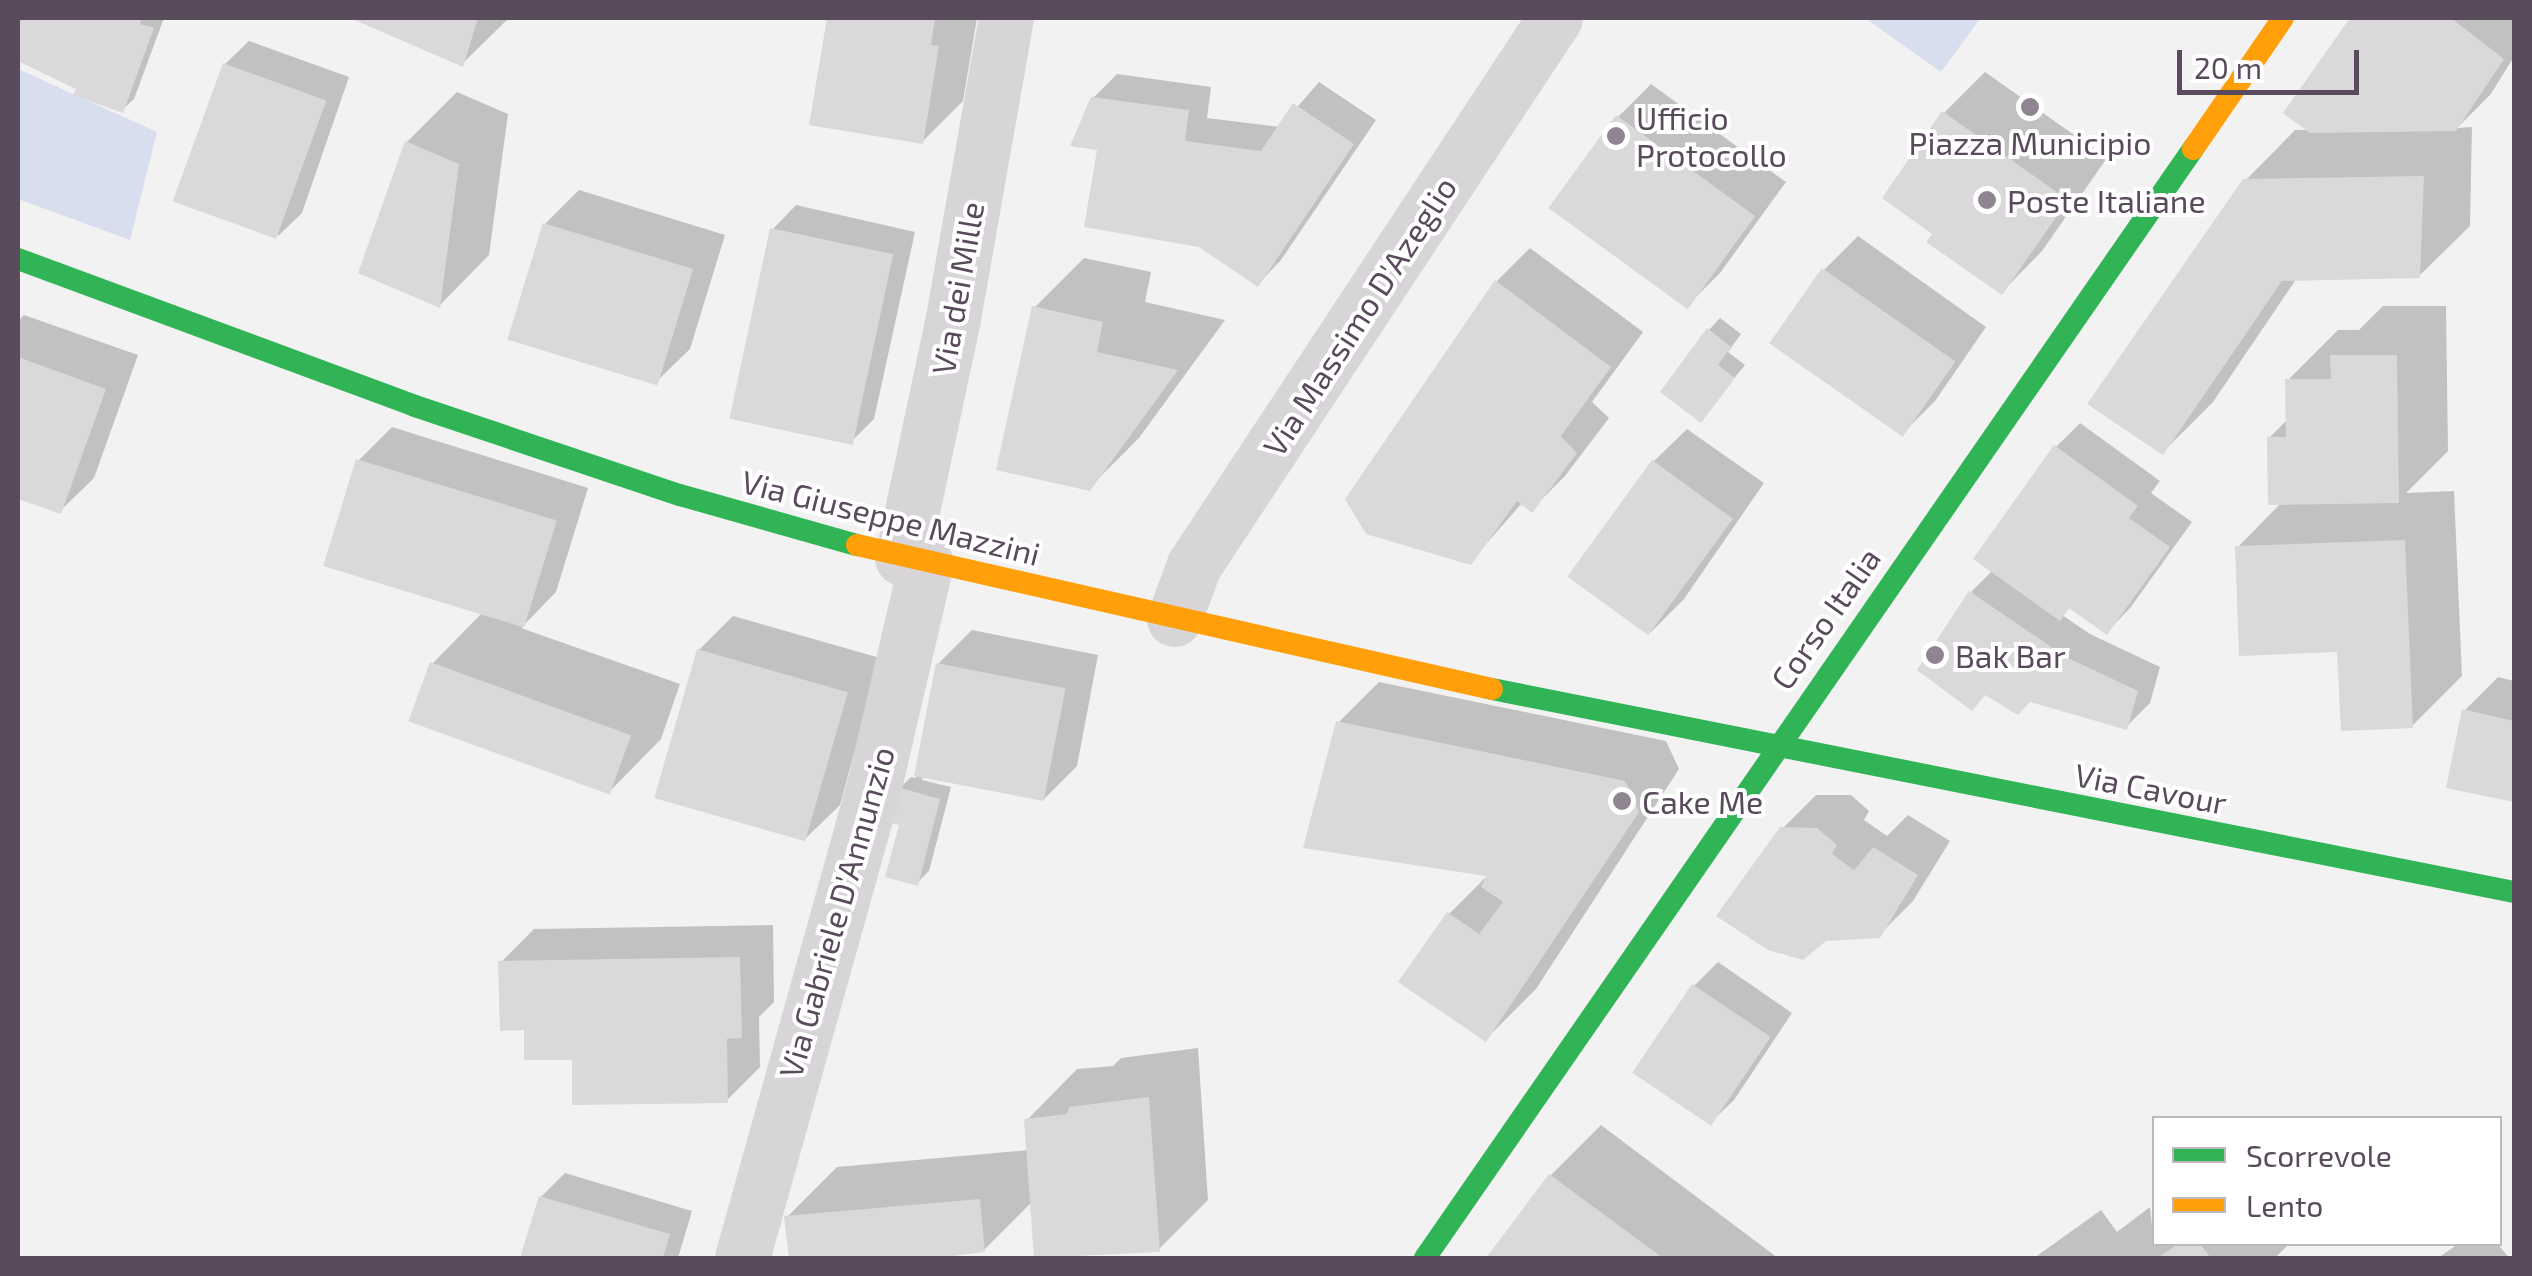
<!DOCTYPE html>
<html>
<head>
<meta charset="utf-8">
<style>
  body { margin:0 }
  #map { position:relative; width:2532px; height:1276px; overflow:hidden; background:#f2f2f2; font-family:"Exo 2",sans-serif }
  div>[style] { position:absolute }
  .green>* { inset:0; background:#d9deee }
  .shadow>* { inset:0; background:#0003 }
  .building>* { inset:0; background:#dad8da; transform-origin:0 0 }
  .street>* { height:55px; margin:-27.5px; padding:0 27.5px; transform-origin:27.5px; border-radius:27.5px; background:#d8d5d9 }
  .fast>* { height:22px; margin:-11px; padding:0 11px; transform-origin:11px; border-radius:11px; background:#30b455 }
  .slow>* { height:22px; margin:-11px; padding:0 11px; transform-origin:11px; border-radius:11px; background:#ff9f0a }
  .dots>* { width:28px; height:28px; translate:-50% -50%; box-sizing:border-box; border:5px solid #fff; border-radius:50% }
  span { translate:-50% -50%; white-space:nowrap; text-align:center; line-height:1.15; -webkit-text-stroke:8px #fff; paint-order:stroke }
  .poi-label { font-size:32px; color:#5a4b5c }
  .left { translate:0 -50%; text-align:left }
  .street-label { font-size:32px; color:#5a4b5c }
  .frame { position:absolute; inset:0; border:20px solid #5a4b5c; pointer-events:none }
  .legend { position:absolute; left:2152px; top:1116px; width:350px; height:130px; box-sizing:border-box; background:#fff; border:2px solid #bdb7be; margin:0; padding:12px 18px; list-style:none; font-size:30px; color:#5a4b5c }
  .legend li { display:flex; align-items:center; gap:20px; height:50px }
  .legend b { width:50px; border:2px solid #bdb7be }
  .scale { position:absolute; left:2177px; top:50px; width:182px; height:45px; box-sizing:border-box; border:5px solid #5a4b5c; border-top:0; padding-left:12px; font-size:30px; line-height:35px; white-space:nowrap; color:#5a4b5c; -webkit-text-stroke:8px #fff; paint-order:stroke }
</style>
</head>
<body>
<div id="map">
  <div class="green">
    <div style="clip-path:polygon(1865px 18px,1977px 18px,1979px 20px,1941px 72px)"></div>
    <div style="clip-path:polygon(18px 69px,157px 132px,130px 240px,18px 199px)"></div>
  </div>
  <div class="shadow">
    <div style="clip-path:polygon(18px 18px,164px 18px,134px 99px,122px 110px,18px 59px,22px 45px,18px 43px)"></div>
    <div style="clip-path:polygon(356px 18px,509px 18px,462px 64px)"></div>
    <div style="clip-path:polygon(830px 18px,977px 18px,963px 101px,922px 142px,812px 123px)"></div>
    <div style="clip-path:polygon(2353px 18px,2514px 18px,2514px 57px,2490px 95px,2457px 128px,2472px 127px,2470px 226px,2419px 276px,2297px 278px,2213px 402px,2163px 452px,2245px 181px,2295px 130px,2310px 130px,2286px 113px)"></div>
    <div style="clip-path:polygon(249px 41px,349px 77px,302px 213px,278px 236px,225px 64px)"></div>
    <div style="clip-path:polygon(1985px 72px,2107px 158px,2042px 251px,2002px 292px,1935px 234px,1944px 113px)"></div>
    <div style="clip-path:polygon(1117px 74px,1211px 87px,1207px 118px,1280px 127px,1319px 82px,1376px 120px,1281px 260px,1258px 284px,1100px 148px,1093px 98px)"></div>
    <div style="clip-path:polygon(1651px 84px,1786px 182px,1720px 273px,1687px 306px,1618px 117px)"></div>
    <div style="clip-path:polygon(457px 92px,508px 114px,489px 255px,440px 305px,407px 142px)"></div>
    <div style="clip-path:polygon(579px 190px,725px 235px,690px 349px,656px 382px,545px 224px)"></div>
    <div style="clip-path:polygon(796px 205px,915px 232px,874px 419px,850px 443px,773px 229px)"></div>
    <div style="clip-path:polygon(1858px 236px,1986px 327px,1935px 401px,1902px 434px,1824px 270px)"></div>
    <div style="clip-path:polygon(1530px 248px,1643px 332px,1592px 402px,1609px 418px,1565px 476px,1532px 509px,1523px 502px,1470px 562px,1348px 499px,1497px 281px)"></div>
    <div style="clip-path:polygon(1084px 258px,1151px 272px,1145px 302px,1225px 320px,1139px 438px,1089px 488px,1034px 308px)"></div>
    <div style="clip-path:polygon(2383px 306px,2446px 306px,2448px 451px,2406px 493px,2454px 491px,2462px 676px,2412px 726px,2238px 547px,2282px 502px,2269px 438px,2288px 419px,2288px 380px,2338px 330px,2359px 330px)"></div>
    <div style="clip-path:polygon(24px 315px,138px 355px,94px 478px,60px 511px,18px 496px,18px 321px)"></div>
    <div style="clip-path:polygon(1720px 318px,1741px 334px,1728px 352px,1745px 365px,1701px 419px,1709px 330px)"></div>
    <div style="clip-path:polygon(2080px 423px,2160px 481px,2151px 493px,2192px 522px,2130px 608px,2107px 632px,2071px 606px,2062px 615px,2090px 634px,2160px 667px,2150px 703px,2126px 727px,1971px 592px,1993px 570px,2056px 447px)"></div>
    <div style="clip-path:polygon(392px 427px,588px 488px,556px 592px,521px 628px,680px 684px,661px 739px,611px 790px,432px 664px,482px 613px,358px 461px)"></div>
    <div style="clip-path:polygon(1687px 429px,1764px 483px,1684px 599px,1651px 632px,1653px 462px)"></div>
    <div style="clip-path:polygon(733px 616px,880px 658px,840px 805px,806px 838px,699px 650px)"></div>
    <div style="clip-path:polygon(972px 630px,1098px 655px,1077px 766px,1043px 800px,923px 776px,922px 780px,951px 787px,929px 871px,917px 883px,899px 789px,911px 777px,916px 778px,938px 664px)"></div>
    <div style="clip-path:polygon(2498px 677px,2514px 681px,2514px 800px,2449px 786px,2464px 711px)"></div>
    <div style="clip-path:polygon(1379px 682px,1666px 741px,1679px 769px,1536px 989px,1486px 1039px,1449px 914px,1489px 874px,1338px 723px)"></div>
    <div style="clip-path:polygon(1816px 795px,1851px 795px,1869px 811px,1864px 820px,1887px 836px,1908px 815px,1950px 841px,1913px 901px,1879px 935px,1782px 829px)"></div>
    <div style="clip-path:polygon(773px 925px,774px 1002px,759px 1017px,760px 1067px,727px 1100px,574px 1057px,526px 1028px,501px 962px,534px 929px)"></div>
    <div style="clip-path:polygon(1718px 962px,1792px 1013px,1734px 1100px,1710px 1123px,1694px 986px)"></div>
    <div style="clip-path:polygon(1198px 1048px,1208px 1200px,1158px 1250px,1037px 1258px,1033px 1201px,984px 1250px,954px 1252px,947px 1258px,791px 1258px,787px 1217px,837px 1167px,1029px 1150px,1027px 1120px,1077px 1069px,1113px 1066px,1121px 1058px)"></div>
    <div style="clip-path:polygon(1601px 1125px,1778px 1258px,1489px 1258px,1551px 1175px)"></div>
    <div style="clip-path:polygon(565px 1173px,692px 1211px,678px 1258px,523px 1258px,541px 1197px)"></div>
    <div style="clip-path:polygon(2150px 1207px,2154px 1244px,2287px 1246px,2275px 1258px,2034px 1258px,2101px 1210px,2117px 1232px)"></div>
    <div style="clip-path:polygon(2458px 1244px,2498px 1244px,2509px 1258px,2438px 1258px)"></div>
  </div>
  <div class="building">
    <div style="clip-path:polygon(18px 18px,142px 18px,140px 24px,154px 28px,123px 113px,73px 95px,76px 89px,18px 61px)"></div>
    <div style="clip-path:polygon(350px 18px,478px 18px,463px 67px)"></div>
    <div style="clip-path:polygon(827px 18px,935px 18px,931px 45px,939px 46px,923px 144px,809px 125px)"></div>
    <div style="clip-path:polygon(2350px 18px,2451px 18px,2504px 59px,2456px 131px,2310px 133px,2283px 113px)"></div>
    <div style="left:223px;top:63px;width:110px;height:147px;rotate:20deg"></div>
    <div style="clip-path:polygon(1091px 97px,1189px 110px,1185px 141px,1261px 151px,1293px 103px,1354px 144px,1258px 287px,1199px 247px,1084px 227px,1097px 150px,1070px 146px)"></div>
    <div style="clip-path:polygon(1942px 111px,2068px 200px,2002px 295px,1926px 242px,1932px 234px,1882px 198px)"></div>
    <div style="left:1616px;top:115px;width:172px;height:115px;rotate:36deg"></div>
    <div style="clip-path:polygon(405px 141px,459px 164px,440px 308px,358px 273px)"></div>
    <div style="clip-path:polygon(2424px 176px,2420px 278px,2282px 281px,2163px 455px,2087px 404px,2243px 179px)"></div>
    <div style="left:543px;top:223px;width:157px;height:122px;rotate:17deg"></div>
    <div style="left:770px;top:228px;width:126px;height:195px;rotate:12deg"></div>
    <div style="left:1822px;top:268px;width:163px;height:92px;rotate:35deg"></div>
    <div style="clip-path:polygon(1495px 280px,1611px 367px,1561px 436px,1577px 453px,1532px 513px,1517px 501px,1471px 565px,1366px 534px,1345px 499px)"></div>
    <div style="clip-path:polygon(1032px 306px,1103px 322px,1097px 352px,1178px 370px,1090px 491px,996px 470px)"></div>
    <div style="clip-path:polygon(1707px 328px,1731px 347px,1718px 365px,1735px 378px,1701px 423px,1660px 392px)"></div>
    <div style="clip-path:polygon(2330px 355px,2397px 355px,2399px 503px,2268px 505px,2267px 437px,2286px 437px,2285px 379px,2331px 379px)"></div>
    <div style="clip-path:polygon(18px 357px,106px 389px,61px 514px,18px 499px)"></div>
    <div style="clip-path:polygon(2054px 445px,2138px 506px,2129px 518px,2170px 547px,2107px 635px,2069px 608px,2060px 621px,1973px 559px)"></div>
    <div style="left:356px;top:459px;width:210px;height:112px;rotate:17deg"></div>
    <div style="left:1652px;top:460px;width:100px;height:144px;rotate:36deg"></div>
    <div style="clip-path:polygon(2405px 540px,2413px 728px,2341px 731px,2337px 652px,2239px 656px,2235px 546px)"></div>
    <div style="clip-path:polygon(1969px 591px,2066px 657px,2138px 691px,2127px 730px,2030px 702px,2018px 715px,1985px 695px,1972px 711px,1917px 670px)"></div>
    <div style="left:697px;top:649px;width:157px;height:155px;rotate:16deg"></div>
    <div style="left:430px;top:662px;width:214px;height:63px;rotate:20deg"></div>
    <div style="left:936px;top:663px;width:132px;height:115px;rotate:11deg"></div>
    <div style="clip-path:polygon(2462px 709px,2514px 721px,2514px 802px,2446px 788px)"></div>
    <div style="clip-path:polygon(1336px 721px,1625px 781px,1639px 812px,1486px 1042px,1398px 982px,1447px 912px,1479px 934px,1503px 902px,1481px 887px,1486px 876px,1303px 848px)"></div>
    <div style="clip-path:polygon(897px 787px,940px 799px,918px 886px,885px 877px,899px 825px,887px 822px)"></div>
    <div style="clip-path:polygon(1780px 827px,1817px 828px,1837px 845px,1832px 854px,1854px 870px,1873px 847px,1918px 875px,1880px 938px,1826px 941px,1803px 960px,1768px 950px,1716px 916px)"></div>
    <div style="clip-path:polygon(740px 957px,742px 1038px,727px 1039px,728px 1103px,572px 1105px,572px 1060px,524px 1060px,524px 1030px,500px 1031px,498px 961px)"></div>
    <div style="left:1692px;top:984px;width:95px;height:107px;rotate:34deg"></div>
    <div style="clip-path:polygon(1149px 1097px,1160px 1252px,1034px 1258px,1024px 1119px,1067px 1114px,1069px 1107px)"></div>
    <div style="clip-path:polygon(1549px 1174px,1663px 1258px,1486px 1258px)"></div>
    <div style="clip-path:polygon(539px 1196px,670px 1234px,663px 1258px,520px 1258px)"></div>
    <div style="clip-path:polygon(980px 1199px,985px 1252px,937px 1258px,789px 1258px,784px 1216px)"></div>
    <div style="clip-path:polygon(2178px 1244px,2200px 1244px,2211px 1258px,2157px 1258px)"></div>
  </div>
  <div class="street">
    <div style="left:902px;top:558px;width:245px;rotate:-78deg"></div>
    <div style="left:953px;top:318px;width:305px;rotate:-80deg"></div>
    <div style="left:1174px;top:619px;width:58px;rotate:-69.7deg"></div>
    <div style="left:1194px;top:565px;width:655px;rotate:-56.58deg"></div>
    <div style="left:742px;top:1258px;width:490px;rotate:-74.4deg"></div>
    <div style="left:874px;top:786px;width:229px;rotate:-76.9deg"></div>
  </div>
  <div class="fast">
    <div style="left:18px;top:259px;width:423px;rotate:20.3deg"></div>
    <div style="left:415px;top:406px;width:280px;rotate:18.6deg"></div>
    <div style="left:680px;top:495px;width:184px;rotate:15.8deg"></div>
    <div style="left:1492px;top:689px;width:1042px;rotate:11.23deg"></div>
    <div style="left:1425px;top:1258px;width:1349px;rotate:-55.3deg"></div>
  </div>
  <div class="slow">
    <div style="left:2193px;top:149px;width:159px;rotate:-55.5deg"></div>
    <div style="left:857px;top:545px;width:651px;rotate:12.78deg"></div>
  </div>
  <div class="dots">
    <div style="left:2030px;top:107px;background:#8f8590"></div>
    <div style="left:1616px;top:136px;background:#8f8590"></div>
    <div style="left:1987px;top:200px;background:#8f8590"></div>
    <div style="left:1935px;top:655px;background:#8f8590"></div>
    <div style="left:1622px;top:801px;background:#8f8590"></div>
  </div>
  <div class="poi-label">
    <span class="left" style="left:1636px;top:136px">Ufficio<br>Protocollo</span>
    <span style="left:2030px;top:142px">Piazza Municipio</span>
    <span class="left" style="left:2007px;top:200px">Poste Italiane</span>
    <span class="left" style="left:1955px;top:655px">Bak Bar</span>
    <span class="left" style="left:1642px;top:801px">Cake Me</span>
  </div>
  <div class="street-label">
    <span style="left:957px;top:288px;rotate:-80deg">Via dei Mille</span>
    <span style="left:1359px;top:316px;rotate:-57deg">Via Massimo D'Azeglio</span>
    <span style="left:891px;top:517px;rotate:14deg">Via Giuseppe Mazzini</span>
    <span style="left:1825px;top:618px;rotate:-55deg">Corso Italia</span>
    <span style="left:2151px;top:788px;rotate:11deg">Via Cavour</span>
    <span style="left:836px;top:912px;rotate:-74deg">Via Gabriele D'Annunzio</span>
  </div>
  <div class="frame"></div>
  <ul class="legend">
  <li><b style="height:12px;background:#30b455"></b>Scorrevole</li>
  <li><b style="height:12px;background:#ff9f0a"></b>Lento</li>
  </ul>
  <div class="scale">20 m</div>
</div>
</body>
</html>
